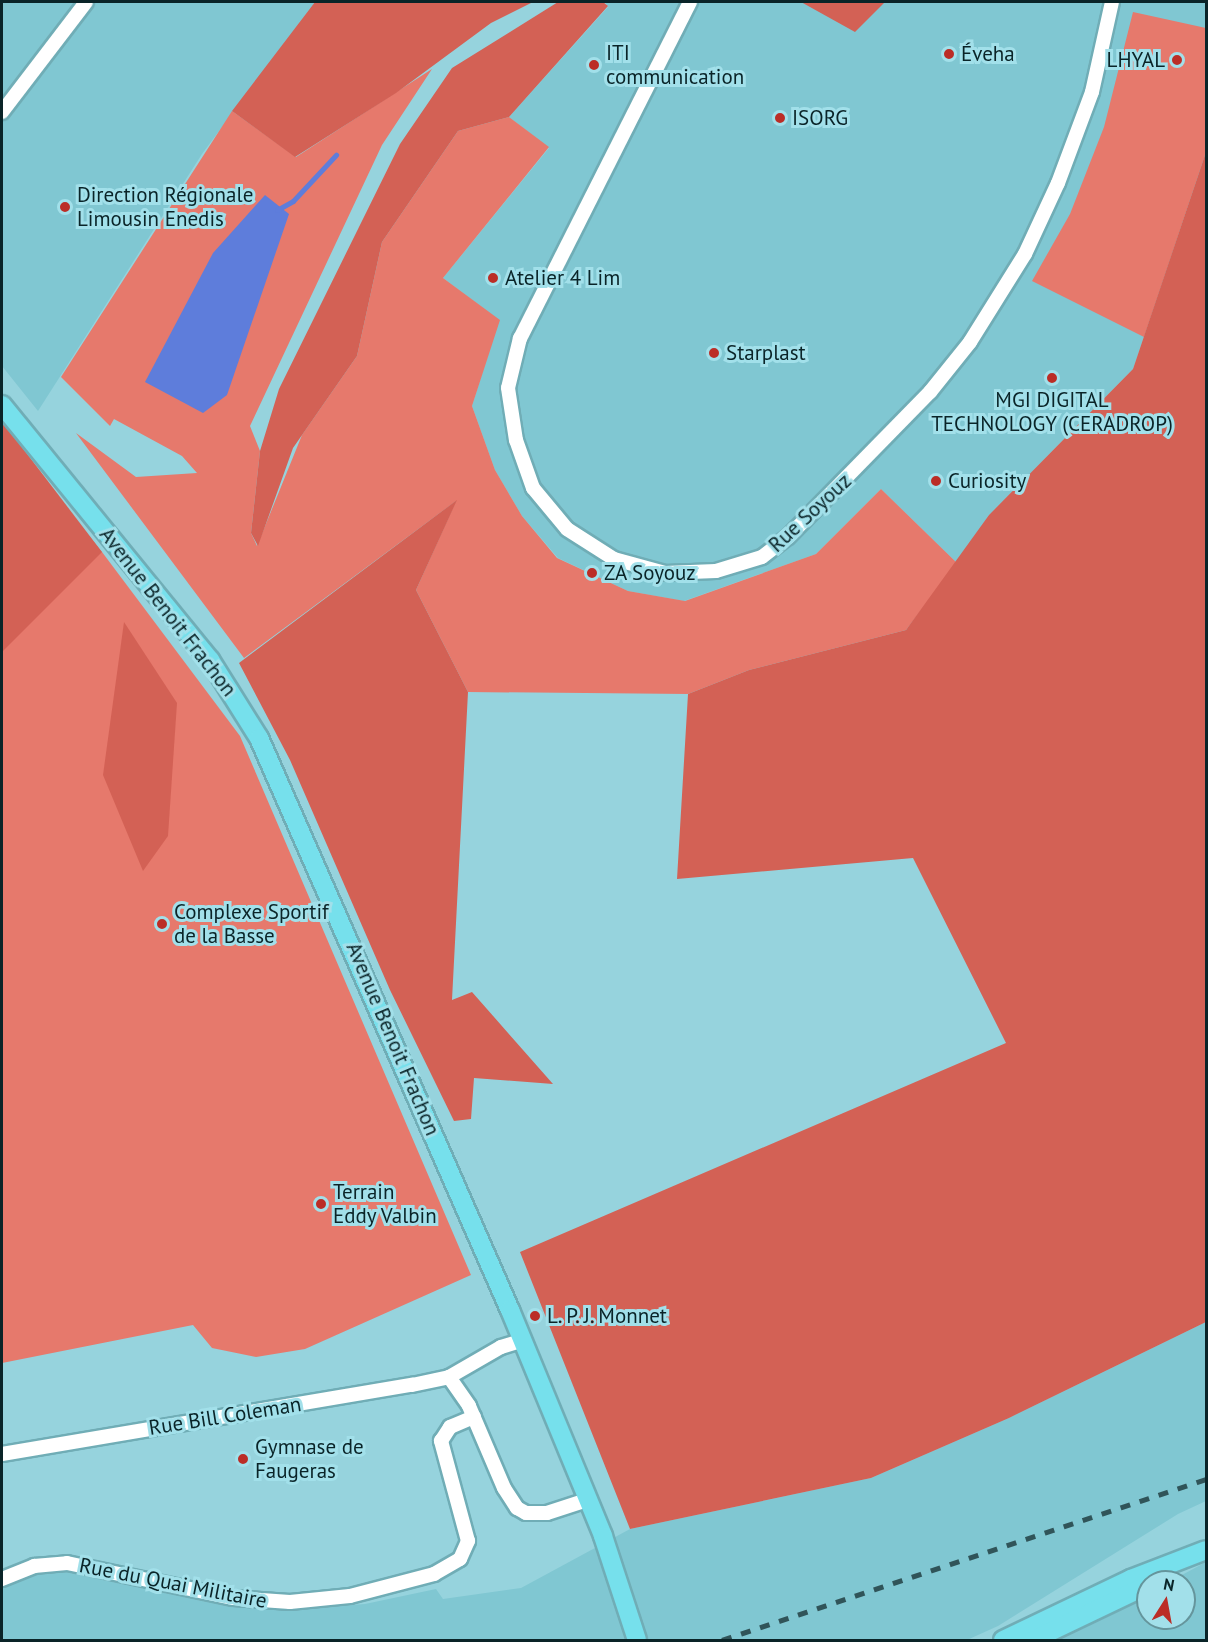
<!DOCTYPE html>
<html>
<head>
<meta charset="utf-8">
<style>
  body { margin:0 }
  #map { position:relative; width:1208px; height:1642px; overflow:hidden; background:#96d3dd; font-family:"PT Sans",sans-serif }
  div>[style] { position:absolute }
  .built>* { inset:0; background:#80c7d2 }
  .green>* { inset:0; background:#e6796c }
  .forest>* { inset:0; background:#d36155 }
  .water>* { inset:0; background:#5e7ddb }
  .stream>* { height:4.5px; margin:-2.25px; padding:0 2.25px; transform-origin:2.25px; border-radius:2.25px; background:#5e7ddb }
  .roads { filter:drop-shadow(2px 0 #70adb6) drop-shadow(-2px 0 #70adb6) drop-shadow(0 2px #70adb6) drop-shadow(0 -2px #70adb6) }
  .minor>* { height:14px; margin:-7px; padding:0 7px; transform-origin:7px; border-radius:7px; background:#fff }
  .major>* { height:18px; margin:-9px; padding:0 9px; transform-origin:9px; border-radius:9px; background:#76e0ec }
  .rail>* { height:4.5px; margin-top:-2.25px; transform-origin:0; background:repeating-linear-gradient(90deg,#305459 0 10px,transparent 0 20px) }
  .dots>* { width:16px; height:16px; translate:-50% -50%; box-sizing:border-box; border:3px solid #a2e0ea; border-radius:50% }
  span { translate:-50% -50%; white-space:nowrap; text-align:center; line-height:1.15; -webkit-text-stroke:6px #a2e0ea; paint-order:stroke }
  .poi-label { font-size:21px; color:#0a2428 }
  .left { translate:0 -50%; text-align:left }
  .right { translate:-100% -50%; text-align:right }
  .street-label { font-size:21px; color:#0a2428 }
  .frame { position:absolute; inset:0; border:3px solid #0a2428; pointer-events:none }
  .north { position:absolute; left:1136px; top:1570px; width:60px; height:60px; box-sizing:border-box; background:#a2e0ea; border:2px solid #65959c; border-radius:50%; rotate:11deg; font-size:16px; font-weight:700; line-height:24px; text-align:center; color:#0a2428 }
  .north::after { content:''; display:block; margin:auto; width:21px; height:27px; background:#bb2d26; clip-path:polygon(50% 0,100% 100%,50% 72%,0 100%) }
</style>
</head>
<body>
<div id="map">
  <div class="built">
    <div style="clip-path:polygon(2px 2px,315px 2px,202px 154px,38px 411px,2px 366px)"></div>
    <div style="clip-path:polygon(605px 2px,1206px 2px,1206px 152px,1133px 369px,989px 515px,957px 563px,881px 489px,816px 554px,684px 601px,628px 591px,558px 558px,522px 516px,495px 470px,472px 406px,499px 320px,443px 278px,549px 148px,509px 117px,608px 7px)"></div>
    <div style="clip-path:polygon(1206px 1322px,1206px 1501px,1178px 1514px,998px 1626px,967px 1640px,2px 1640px,2px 1572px,56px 1570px,231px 1607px,281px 1610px,365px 1604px,436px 1589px,443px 1599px,521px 1588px,630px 1529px,871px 1478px,1009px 1418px)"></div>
    <div style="clip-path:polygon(1206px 1562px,1206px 1640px,1057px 1640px,1148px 1593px,1148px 1618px,1184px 1618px,1184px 1582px,1169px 1582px)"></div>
  </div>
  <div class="green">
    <div style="clip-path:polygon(1133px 12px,1206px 28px,1206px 152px,1144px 337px,1032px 281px,1070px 214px,1104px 127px)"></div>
    <div style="clip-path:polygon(432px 69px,382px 145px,250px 426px,260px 451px,251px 533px,257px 546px,302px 435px,357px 356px,382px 242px,458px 131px,509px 117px,549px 147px,443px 278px,500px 320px,472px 406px,495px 470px,522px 516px,557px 558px,628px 591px,685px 601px,816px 554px,881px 489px,957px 563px,906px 630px,749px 670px,688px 694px,468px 692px,416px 590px,456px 501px,244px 658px,76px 433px,136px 477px,197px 473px,182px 456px,114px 419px,110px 426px,61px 377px,232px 111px,296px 157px)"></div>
    <div style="clip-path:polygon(2px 429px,102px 552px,240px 736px,471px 1275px,305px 1349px,256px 1357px,212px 1348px,193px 1325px,2px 1363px)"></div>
  </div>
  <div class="forest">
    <div style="clip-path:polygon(315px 2px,533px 2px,491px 23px,396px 93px,295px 157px,232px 111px)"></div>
    <div style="clip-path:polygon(558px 2px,603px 2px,608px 6px,509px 117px,458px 131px,382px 242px,357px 356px,293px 448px,258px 546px,251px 533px,260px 451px,279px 389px,400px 144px,452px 68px)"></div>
    <div style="clip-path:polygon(801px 2px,885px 2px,855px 32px)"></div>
    <div style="clip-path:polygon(1206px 152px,1206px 1322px,1009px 1418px,871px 1478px,630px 1529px,520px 1252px,1006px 1043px,913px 858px,677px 879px,688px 694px,749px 670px,906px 630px,989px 515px,1133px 369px)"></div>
    <div style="clip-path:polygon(2px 421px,102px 552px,2px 652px)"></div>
    <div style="clip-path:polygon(457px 500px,416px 590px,468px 692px,452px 1000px,472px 992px,553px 1084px,474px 1078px,471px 1119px,454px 1121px,390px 990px,290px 760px,239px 663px)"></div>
    <div style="clip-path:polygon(124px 622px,177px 703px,168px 836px,143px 871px,103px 775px)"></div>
  </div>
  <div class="water">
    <div style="clip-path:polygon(265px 195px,289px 214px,227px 395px,203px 413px,145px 382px,213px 253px)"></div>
  </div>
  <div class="stream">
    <div style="left:277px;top:210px;width:18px;rotate:-29deg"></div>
    <div style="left:293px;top:201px;width:63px;rotate:-46.9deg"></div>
  </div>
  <div class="roads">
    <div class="minor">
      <div style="left:690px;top:2px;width:377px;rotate:116.8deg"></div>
      <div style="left:520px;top:338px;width:51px;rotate:103.5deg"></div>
      <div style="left:508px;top:388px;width:53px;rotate:81.3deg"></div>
      <div style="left:516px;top:440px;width:51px;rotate:70.5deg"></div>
      <div style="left:533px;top:488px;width:53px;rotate:50.3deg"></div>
      <div style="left:567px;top:529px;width:56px;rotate:32.6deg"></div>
      <div style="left:614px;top:559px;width:53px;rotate:15.4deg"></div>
      <div style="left:665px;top:573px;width:51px;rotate:-2.2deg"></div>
      <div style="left:716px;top:571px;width:48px;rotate:-16.9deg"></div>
      <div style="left:762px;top:557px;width:33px;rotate:-38deg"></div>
      <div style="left:788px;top:537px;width:203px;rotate:-45.6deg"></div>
      <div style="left:930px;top:392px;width:64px;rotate:-51.3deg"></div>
      <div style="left:970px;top:342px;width:104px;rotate:-58deg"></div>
      <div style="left:1025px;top:254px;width:78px;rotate:-65.1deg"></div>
      <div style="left:1058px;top:183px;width:97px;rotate:-69.5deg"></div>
      <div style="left:1092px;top:92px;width:92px;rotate:-77.5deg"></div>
      <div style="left:2px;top:112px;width:138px;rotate:-52.6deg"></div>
      <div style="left:449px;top:1377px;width:35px;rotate:55deg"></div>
      <div style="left:469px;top:1406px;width:89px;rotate:66.9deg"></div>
      <div style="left:504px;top:1488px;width:24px;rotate:57deg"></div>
      <div style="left:517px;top:1508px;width:10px;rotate:29deg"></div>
      <div style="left:526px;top:1513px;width:21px"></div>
      <div style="left:547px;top:1513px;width:42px;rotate:-18deg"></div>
      <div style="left:2px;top:1454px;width:416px;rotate:-9.6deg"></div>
      <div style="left:412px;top:1385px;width:38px;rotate:-12deg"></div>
      <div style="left:449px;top:1377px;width:60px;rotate:-30deg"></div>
      <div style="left:501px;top:1347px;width:21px;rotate:-17deg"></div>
      <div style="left:2px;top:1579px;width:35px;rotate:-22deg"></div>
      <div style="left:34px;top:1566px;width:33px;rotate:-5deg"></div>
      <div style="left:67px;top:1563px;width:170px;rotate:11.9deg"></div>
      <div style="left:233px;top:1598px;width:57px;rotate:4deg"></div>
      <div style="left:290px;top:1602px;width:60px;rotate:-5.7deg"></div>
      <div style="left:350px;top:1596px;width:87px;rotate:-14.7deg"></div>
      <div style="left:434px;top:1574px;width:30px;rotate:-30deg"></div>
      <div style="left:460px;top:1559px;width:20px;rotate:-66deg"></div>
      <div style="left:468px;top:1541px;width:104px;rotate:-105.1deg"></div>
      <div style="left:441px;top:1441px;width:17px;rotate:-57deg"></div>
      <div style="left:450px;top:1427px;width:26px;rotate:-23deg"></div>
    </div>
    <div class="major">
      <div style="left:2px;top:405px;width:329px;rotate:50.8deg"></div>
      <div style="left:210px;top:660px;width:92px;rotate:57.9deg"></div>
      <div style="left:259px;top:738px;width:625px;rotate:66.31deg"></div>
      <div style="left:510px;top:1310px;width:244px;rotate:67.6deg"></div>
      <div style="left:603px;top:1536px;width:109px;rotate:71.9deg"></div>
      <div style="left:1003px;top:1640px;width:142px;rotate:-25.5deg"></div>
      <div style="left:1131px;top:1579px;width:80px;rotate:-21.1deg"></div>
      <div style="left:1033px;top:1640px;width:127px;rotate:-25.6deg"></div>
    </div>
  </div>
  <div class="rail">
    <div style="left:722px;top:1640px;width:510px;rotate:-18.4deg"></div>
  </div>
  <div class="dots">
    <div style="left:949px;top:54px;background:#bb2d26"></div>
    <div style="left:1177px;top:60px;background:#bb2d26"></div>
    <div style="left:594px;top:65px;background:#bb2d26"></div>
    <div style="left:780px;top:118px;background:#bb2d26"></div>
    <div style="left:65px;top:207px;background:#bb2d26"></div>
    <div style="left:493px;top:278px;background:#bb2d26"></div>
    <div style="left:714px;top:353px;background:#bb2d26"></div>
    <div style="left:1052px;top:378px;background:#bb2d26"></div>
    <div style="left:936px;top:481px;background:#bb2d26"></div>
    <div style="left:592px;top:573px;background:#bb2d26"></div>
    <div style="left:162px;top:924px;background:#bb2d26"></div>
    <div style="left:321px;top:1204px;background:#bb2d26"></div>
    <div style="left:535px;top:1316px;background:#bb2d26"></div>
    <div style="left:243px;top:1459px;background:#bb2d26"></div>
  </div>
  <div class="poi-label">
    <span class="left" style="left:606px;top:65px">ITI<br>communication</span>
    <span class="left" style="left:961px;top:54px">Éveha</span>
    <span class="right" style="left:1165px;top:60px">LHYAL</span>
    <span class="left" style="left:792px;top:118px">ISORG</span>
    <span class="left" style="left:77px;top:207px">Direction Régionale<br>Limousin Enedis</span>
    <span class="left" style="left:505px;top:278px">Atelier 4 Lim</span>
    <span class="left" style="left:726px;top:353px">Starplast</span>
    <span style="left:1052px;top:412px">MGI DIGITAL<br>TECHNOLOGY (CERADROP)</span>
    <span class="left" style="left:948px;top:481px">Curiosity</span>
    <span class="left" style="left:604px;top:573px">ZA Soyouz</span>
    <span class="left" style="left:174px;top:924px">Complexe Sportif<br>de la Basse</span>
    <span class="left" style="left:333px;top:1204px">Terrain<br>Eddy Valbin</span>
    <span class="left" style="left:547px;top:1316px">L. P. J. Monnet</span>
    <span class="left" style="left:255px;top:1459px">Gymnase de<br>Faugeras</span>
  </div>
  <div class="street-label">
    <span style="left:810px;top:513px;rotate:-43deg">Rue Soyouz</span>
    <span style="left:168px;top:612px;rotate:52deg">Avenue Benoit Frachon</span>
    <span style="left:393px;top:1039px;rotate:67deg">Avenue Benoit Frachon</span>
    <span style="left:225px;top:1416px;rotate:-9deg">Rue Bill Coleman</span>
    <span style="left:173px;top:1583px;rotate:11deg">Rue du Quai Militaire</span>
  </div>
  <div class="frame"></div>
  <div class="north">N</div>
</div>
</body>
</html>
